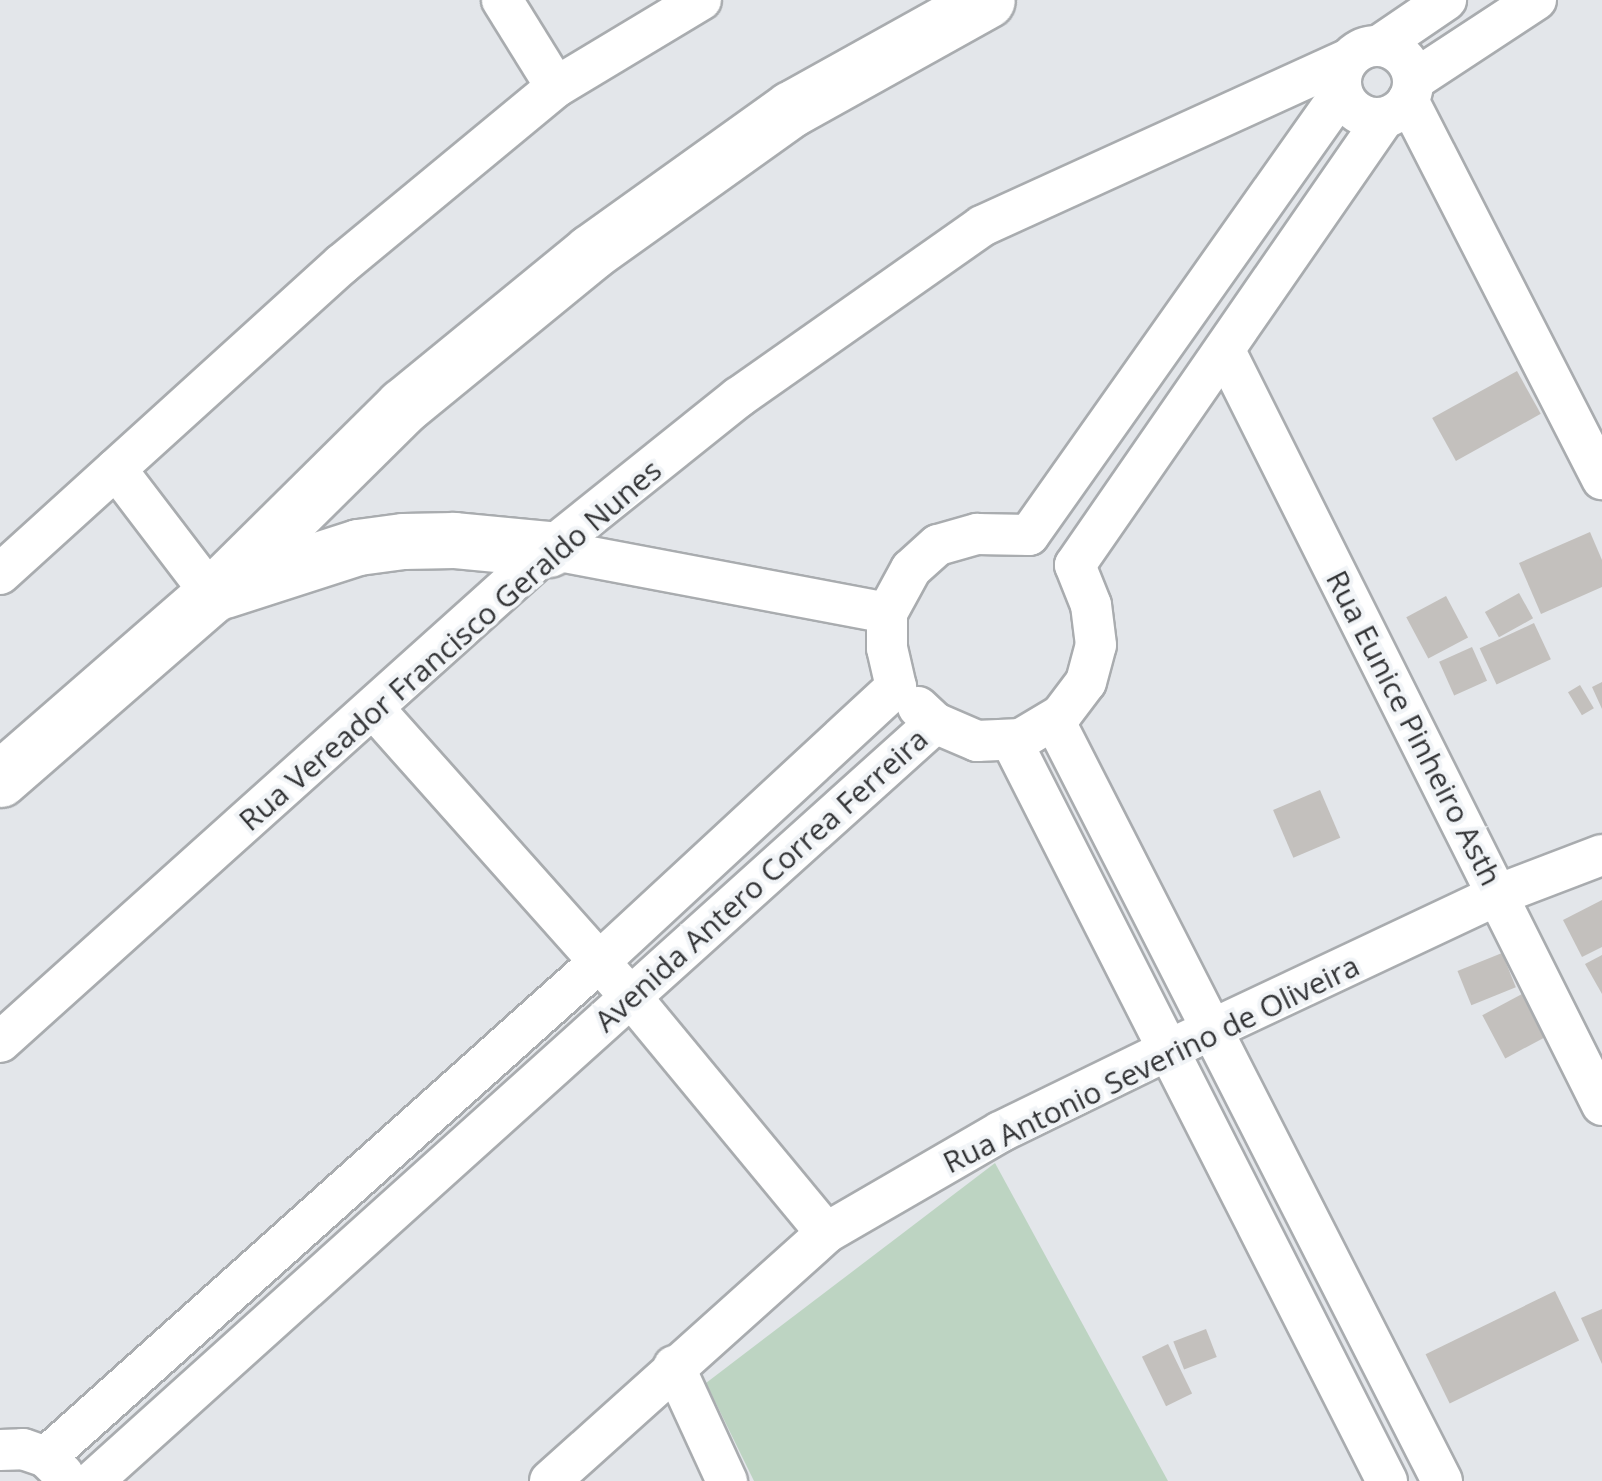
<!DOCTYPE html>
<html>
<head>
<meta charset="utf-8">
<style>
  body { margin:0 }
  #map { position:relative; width:1602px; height:1481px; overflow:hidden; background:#e3e6ea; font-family:"Open Sans",sans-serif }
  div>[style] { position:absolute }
  .green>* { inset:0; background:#bdd4c2 }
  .building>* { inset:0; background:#c3c0bd; transform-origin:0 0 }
  .roads { filter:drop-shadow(2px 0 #a9acaf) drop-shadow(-2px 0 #a9acaf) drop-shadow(0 2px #a9acaf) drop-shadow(0 -2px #a9acaf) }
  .minor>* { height:40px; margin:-20px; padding:0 20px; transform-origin:20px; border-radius:20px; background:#fff }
  .minor>.ring { margin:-20px; padding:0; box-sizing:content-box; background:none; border:40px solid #fff; border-radius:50% }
  .highway>* { height:55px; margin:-27.5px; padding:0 27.5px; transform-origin:27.5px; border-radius:27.5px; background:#fff }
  span { translate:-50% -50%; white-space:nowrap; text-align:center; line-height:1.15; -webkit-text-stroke:8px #f1f4f7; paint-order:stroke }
  .street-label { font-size:30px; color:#343537 }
</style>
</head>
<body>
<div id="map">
  <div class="green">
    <div style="clip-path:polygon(995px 1163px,1168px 1481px,754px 1481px,706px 1383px)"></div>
  </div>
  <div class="building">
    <div style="left:1517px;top:371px;width:49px;height:97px;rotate:61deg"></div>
    <div style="clip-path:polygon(1590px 532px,1602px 560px,1602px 587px,1541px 614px,1519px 563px)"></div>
    <div style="left:1519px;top:593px;width:29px;height:39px;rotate:61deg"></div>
    <div style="left:1446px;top:596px;width:47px;height:45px;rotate:62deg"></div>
    <div style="left:1534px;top:623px;width:40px;height:60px;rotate:65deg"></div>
    <div style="left:1472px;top:647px;width:37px;height:36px;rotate:66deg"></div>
    <div style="clip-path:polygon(1602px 682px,1602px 709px,1592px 687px)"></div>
    <div style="left:1580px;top:685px;width:27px;height:14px;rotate:59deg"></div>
    <div style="left:1320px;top:790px;width:52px;height:51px;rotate:67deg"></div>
    <div style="clip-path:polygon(1602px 900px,1602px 947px,1582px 957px,1563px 920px)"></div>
    <div style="left:1502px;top:953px;width:37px;height:48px;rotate:68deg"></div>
    <div style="clip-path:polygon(1602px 955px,1602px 994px,1585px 964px)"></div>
    <div style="left:1522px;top:994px;width:49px;height:45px;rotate:62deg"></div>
    <div style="left:1555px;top:1291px;width:55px;height:144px;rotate:64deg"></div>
    <div style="clip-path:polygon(1602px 1309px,1602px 1364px,1581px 1318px)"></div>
    <div style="left:1206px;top:1329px;width:30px;height:35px;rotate:69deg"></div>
    <div style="left:1168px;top:1344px;width:55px;height:29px;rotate:64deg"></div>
  </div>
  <div class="roads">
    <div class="minor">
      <div style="left:502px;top:0;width:102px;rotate:58.2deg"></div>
      <div style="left:1380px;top:45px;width:80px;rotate:-34.3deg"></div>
      <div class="ring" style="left:1341px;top:46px;width:32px;height:32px"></div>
      <div style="left:1414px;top:80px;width:146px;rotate:-33.3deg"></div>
      <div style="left:1408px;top:100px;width:426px;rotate:62.9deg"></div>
      <div style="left:1225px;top:351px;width:843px;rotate:63.43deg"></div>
      <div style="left:116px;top:469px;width:158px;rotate:52.7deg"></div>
      <div style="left:1029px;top:535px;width:542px;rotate:-54.76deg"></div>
      <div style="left:549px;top:549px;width:344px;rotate:10.7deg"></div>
      <div style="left:1075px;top:565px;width:543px;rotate:-55.34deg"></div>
      <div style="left:0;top:574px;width:462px;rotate:-42.2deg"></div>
      <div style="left:342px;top:264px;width:278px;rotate:-39.6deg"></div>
      <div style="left:556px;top:87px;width:169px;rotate:-31deg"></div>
      <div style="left:896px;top:687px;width:40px;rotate:-103deg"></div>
      <div style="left:887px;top:648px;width:35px;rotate:-90deg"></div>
      <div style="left:887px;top:613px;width:50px;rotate:-61.4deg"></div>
      <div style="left:911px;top:569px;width:36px;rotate:-42deg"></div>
      <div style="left:938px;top:545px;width:41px;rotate:-15.8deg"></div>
      <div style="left:977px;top:534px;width:52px;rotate:1.1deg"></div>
      <div style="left:918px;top:707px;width:23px;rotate:43deg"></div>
      <div style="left:935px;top:723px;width:46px;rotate:23.2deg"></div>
      <div style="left:977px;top:741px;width:44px;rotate:-2.6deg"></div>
      <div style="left:1021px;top:739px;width:47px;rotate:-31deg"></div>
      <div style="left:1061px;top:715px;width:41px;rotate:-52.9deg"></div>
      <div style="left:1086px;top:682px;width:38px;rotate:-75deg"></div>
      <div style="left:1096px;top:645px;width:40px;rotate:-97.1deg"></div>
      <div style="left:1091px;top:605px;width:43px;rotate:-111.8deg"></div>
      <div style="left:375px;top:710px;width:385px;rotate:48.3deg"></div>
      <div style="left:631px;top:997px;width:306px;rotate:50.4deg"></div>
      <div style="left:1054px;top:720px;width:854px;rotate:62.98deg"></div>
      <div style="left:1011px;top:740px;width:831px;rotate:63.1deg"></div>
      <div style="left:0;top:1042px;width:738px;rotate:-41.92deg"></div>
      <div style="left:549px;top:549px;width:243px;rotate:-38.7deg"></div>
      <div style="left:739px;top:397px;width:297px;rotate:-35.1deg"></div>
      <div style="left:982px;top:226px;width:403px;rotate:-24.5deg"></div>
      <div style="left:674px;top:1366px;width:127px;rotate:65.3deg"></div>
      <div style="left:0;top:1450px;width:23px;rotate:-2deg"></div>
      <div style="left:23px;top:1449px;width:24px;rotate:19deg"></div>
      <div style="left:46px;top:1457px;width:24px;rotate:45deg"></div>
      <div style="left:46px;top:1457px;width:742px;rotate:-41.83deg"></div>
      <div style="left:599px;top:962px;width:405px;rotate:-42.8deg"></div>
      <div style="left:93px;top:1481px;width:1133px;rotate:-41.99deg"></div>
      <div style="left:550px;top:1481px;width:371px;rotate:-41.9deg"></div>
      <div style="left:826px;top:1233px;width:201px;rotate:-30.1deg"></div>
      <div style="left:1000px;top:1132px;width:185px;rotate:-26deg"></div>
      <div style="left:1166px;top:1051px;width:366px;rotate:-25.2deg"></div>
      <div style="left:1497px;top:895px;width:112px;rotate:-20.9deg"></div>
    </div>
    <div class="highway">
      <div style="left:224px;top:590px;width:141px;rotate:-17.8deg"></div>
      <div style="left:358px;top:547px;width:45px;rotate:-7.6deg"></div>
      <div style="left:403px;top:541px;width:51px;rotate:-1.1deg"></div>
      <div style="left:454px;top:540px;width:95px;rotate:5.4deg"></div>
      <div style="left:0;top:779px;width:281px;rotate:-41deg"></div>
      <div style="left:212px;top:595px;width:269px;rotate:-44.7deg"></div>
      <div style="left:403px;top:406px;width:243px;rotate:-39.3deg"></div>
      <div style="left:591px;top:252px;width:246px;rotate:-35.6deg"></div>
      <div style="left:791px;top:109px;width:224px;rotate:-29.1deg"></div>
    </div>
  </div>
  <div class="street-label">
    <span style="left:450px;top:645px;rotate:-41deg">Rua Vereador Francisco Geraldo Nunes</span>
    <span style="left:1414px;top:728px;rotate:63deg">Rua Eunice Pinheiro Asth</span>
    <span style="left:761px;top:880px;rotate:-42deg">Avenida Antero Correa Ferreira</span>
    <span style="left:1151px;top:1064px;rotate:-26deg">Rua Antonio Severino de Oliveira</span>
  </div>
</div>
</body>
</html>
